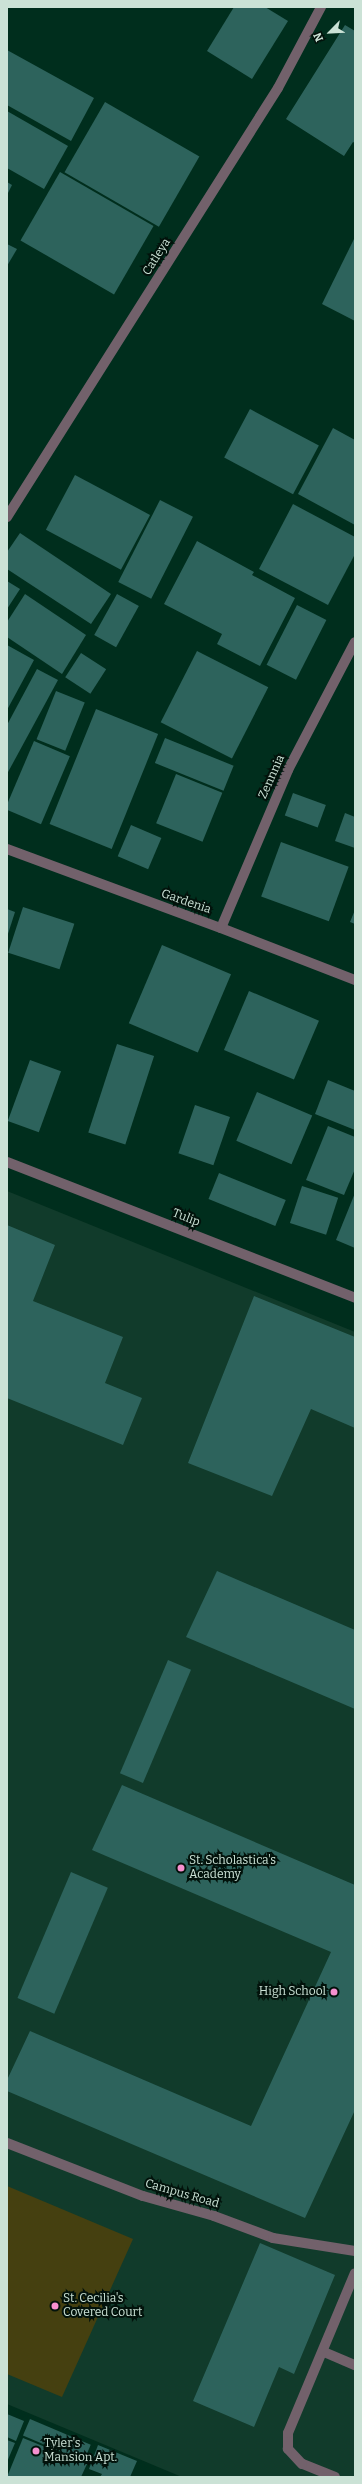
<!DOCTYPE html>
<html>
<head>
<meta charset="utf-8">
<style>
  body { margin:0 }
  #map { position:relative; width:362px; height:2484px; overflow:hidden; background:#002e1d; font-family:Bitter,serif }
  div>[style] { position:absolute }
  .built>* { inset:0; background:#113b2b }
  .green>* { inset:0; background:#454010 }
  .building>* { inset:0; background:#2d635c; transform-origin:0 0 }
  .lane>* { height:10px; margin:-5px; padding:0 5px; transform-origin:5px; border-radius:5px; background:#72616b }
  .street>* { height:10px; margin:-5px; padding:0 5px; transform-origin:5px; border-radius:5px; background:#72616b }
  .dots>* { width:11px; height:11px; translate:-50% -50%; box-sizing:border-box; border:2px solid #02120b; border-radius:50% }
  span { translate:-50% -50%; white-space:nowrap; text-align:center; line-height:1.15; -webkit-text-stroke:4px #02120b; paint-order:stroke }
  .street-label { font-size:12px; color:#cbe2d6 }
  .poi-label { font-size:12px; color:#cbe2d6 }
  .left { translate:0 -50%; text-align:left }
  .right { translate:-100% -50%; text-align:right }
  .frame { position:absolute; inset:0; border:8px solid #cbe2d6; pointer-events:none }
  .north { position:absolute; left:310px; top:12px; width:40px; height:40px; -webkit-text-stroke:3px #02120b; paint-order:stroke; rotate:246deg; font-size:11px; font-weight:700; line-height:16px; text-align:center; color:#cbe2d6 }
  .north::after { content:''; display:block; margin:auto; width:14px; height:18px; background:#cbe2d6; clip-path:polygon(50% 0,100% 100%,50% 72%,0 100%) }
</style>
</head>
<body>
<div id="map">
  <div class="built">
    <div style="clip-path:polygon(7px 1191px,355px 1332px,355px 2477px,182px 2477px,7px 2404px)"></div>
  </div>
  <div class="green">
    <div style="clip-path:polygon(7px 2186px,133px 2239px,62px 2397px,7px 2374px)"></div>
  </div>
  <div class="building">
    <div style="clip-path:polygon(234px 7px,265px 7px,288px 21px,252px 79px,207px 51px)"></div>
    <div style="clip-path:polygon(345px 25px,355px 31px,355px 143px,353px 142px,344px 156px,286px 119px)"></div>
    <div style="clip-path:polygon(7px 50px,94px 98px,71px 141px,7px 105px)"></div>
    <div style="left:105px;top:102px;width:109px;height:81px;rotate:30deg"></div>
    <div style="clip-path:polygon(7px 111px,68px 146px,44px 189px,7px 168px)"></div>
    <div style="left:60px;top:172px;width:108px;height:79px;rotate:30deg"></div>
    <div style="clip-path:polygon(7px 182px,12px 185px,7px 195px)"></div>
    <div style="clip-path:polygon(355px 237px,355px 321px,322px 304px)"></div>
    <div style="clip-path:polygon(7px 244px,17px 249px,7px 266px)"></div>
    <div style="left:250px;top:409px;width:78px;height:55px;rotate:28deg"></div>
    <div style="clip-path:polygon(333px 428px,355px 440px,355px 525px,298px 494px)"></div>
    <div style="left:75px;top:475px;width:85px;height:62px;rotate:28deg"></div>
    <div style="left:160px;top:500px;width:37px;height:92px;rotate:27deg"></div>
    <div style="clip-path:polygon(293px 504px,355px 537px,355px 554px,328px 605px,259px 569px)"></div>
    <div style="clip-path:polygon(20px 533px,111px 594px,91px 624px,7px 569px,7px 552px)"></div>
    <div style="clip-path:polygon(197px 541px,254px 572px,252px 575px,295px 598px,260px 666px,217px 644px,222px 634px,164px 604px)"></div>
    <div style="clip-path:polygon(7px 581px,20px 589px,7px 609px)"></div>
    <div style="clip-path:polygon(25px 594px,86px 635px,62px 674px,7px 637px,7px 622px)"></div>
    <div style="left:117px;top:594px;width:25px;height:47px;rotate:29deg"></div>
    <div style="left:297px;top:605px;width:33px;height:67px;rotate:27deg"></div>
    <div style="clip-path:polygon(7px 645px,34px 660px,7px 710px)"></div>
    <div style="left:197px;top:651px;width:80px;height:80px;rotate:27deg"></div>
    <div style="left:81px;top:653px;width:30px;height:29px;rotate:33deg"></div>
    <div style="clip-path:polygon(37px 669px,58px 680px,7px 774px,7px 725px)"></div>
    <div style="left:56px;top:691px;width:31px;height:52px;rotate:22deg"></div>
    <div style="left:96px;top:709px;width:67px;height:124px;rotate:22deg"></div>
    <div style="left:165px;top:738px;width:74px;height:27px;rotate:22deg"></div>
    <div style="left:34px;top:741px;width:39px;height:74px;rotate:23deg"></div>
    <div style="left:176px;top:774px;width:50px;height:53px;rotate:22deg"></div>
    <div style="left:293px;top:793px;width:35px;height:24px;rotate:20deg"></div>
    <div style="clip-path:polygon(345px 813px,355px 817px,355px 848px,335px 841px)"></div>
    <div style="left:131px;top:825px;width:33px;height:34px;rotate:23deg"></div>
    <div style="left:281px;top:842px;width:72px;height:58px;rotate:20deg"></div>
    <div style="left:23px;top:907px;width:54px;height:48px;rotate:18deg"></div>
    <div style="clip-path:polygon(7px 909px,15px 912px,7px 937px)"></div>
    <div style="clip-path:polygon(355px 910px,355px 924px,350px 922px)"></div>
    <div style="left:162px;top:945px;width:75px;height:85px;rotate:23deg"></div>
    <div style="left:249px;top:991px;width:76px;height:64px;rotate:23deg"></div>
    <div style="left:117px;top:1044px;width:39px;height:93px;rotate:18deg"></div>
    <div style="left:30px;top:1060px;width:33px;height:65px;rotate:20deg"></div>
    <div style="clip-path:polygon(328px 1080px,355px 1091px,355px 1130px,315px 1114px)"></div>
    <div style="left:257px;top:1092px;width:60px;height:53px;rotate:23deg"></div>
    <div style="left:195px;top:1105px;width:37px;height:51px;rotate:19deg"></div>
    <div style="clip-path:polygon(328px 1126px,355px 1137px,355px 1169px,344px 1195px,306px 1180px)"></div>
    <div style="left:219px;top:1173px;width:72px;height:28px;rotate:22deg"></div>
    <div style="left:302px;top:1186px;width:38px;height:39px;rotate:18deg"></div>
    <div style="clip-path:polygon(355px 1193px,355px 1248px,336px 1240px)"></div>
    <div style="clip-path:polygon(7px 1225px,55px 1245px,33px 1301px,123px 1337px,105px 1383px,142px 1398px,123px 1445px,7px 1398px)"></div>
    <div style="clip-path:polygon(254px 1296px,355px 1337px,355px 1428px,311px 1409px,272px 1496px,188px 1463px)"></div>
    <div style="clip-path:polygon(217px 1571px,355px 1630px,355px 1709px,186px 1637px)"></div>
    <div style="left:168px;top:1660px;width:25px;height:123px;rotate:23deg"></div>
    <div style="clip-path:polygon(122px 1785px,355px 1885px,355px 2110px,305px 2218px,7px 2091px,7px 2080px,30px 2031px,251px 2126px,331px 1952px,92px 1850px)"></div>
    <div style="left:71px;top:1872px;width:40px;height:137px;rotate:23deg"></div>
    <div style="clip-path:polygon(260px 2243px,335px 2275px,294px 2374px,279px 2367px,254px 2427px,193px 2401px)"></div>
    <div style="clip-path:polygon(7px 2414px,24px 2421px,16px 2441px,7px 2437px)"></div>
    <div style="left:30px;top:2419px;width:66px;height:18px;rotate:23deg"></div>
    <div style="clip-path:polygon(23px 2438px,87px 2464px,81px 2477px,7px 2477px)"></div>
    <div style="clip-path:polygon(7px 2440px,15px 2443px,7px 2462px)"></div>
    <div style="clip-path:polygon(98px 2445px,137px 2461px,130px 2477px,100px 2477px,102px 2474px,89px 2469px)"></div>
  </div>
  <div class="lane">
    <div style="left:7px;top:2143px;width:146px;rotate:21.3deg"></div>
    <div style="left:143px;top:2196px;width:74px;rotate:15.7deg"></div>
    <div style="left:214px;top:2216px;width:63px;rotate:20.4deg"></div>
    <div style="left:273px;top:2238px;width:83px;rotate:9deg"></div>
    <div style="left:324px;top:2352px;width:34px;rotate:23deg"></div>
    <div style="left:335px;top:2477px;width:35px;rotate:-158deg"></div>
    <div style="left:302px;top:2464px;width:21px;rotate:-133deg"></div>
    <div style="left:288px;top:2449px;width:16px;rotate:-90deg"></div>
    <div style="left:288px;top:2433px;width:173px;rotate:-67.3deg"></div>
  </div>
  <div class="street">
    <div style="left:7px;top:517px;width:507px;rotate:-57.72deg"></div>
    <div style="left:278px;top:88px;width:92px;rotate:-62deg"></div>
    <div style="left:7px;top:849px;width:228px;rotate:20.3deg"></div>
    <div style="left:221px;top:928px;width:144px;rotate:21.2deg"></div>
    <div style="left:221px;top:928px;width:172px;rotate:-67deg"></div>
    <div style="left:288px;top:770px;width:144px;rotate:-62.4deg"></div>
    <div style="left:7px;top:1162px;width:374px;rotate:21.3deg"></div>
  </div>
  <div class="dots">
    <div style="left:181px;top:1868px;background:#f690cf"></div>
    <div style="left:334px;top:1992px;background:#f690cf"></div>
    <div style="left:55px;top:2306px;background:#f690cf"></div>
    <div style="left:36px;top:2451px;background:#f690cf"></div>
  </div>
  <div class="street-label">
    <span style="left:157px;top:257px;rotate:-58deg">Catleya</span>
    <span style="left:272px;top:777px;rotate:-66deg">Zennnia</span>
    <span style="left:186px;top:902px;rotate:19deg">Gardenia</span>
    <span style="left:186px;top:1218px;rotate:21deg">Tulip</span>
    <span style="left:182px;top:2194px;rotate:16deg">Campus Road</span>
  </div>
  <div class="poi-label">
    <span class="left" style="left:189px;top:1868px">St. Scholastica's<br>Academy</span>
    <span class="right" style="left:326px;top:1992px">High School</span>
    <span class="left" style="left:63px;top:2306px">St. Cecilia's<br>Covered Court</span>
    <span class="left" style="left:44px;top:2451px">Tyler's<br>Mansion Apt.</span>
  </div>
  <div class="frame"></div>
  <div class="north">N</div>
</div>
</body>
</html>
